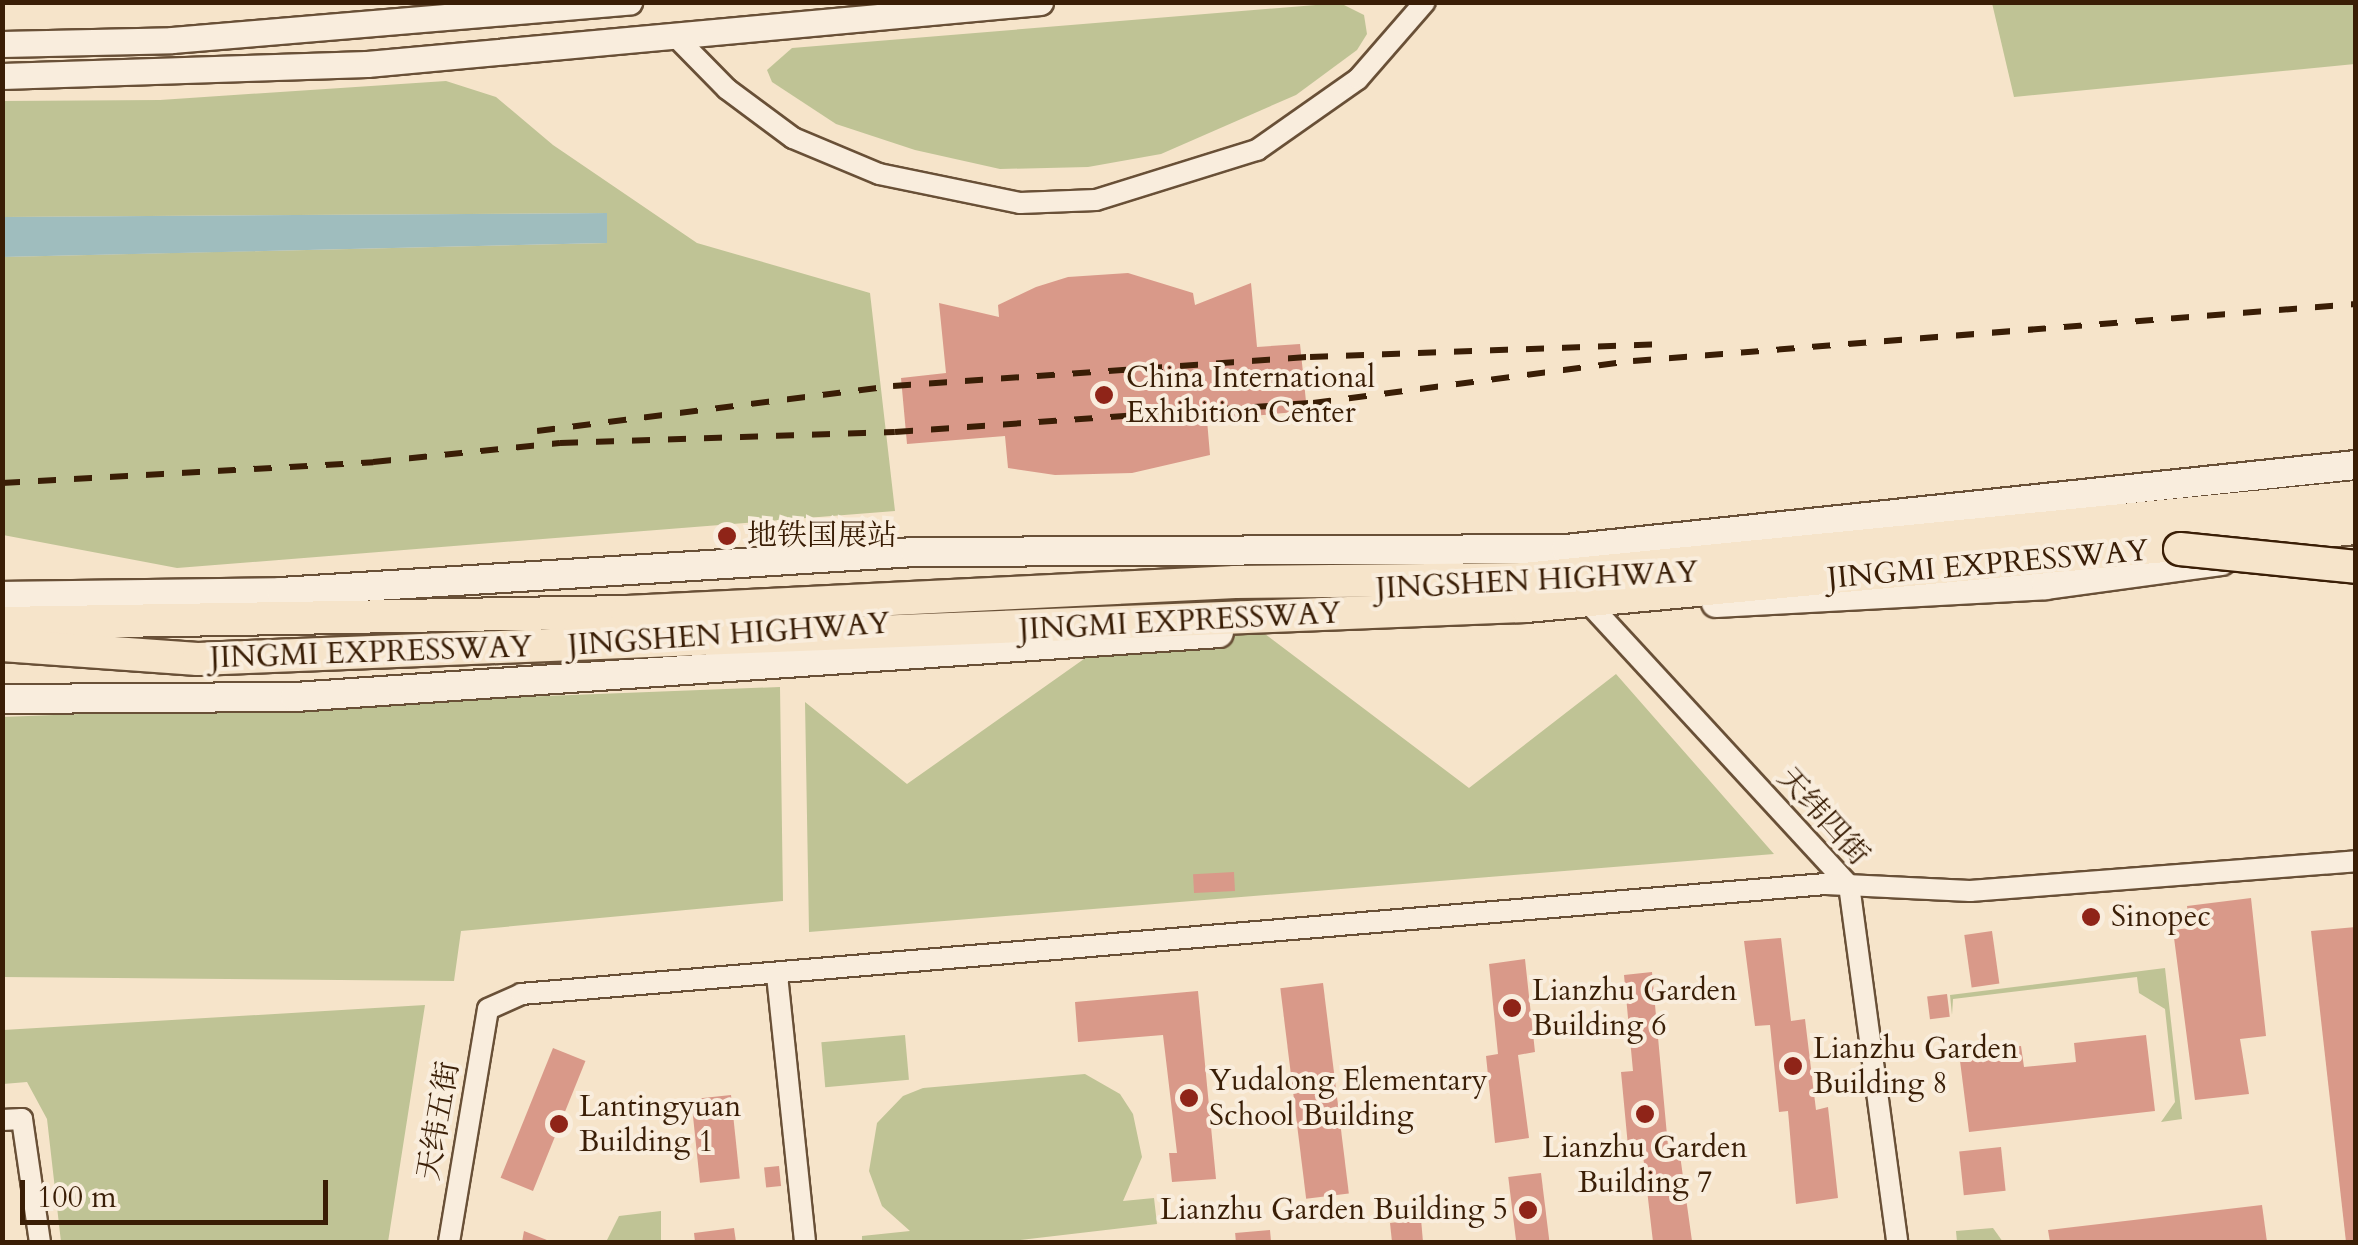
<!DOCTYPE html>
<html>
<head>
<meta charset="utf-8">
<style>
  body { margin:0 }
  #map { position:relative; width:2358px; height:1245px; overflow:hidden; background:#f6e4ca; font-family:Cardo,"Noto Serif SC",serif }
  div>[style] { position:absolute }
  .green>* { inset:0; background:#bfc395; transform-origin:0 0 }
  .water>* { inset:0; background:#9fbdbe }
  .building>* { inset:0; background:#d99989; transform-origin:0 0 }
  .roads { filter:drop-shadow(2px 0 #695037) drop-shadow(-2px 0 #695037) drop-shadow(0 2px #695037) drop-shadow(0 -2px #695037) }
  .minor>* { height:20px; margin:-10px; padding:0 10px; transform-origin:10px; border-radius:10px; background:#f9eddd }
  .tertiary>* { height:25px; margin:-12.5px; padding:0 12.5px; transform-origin:12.5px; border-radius:12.5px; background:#f9eddd }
  .secondary>* { height:28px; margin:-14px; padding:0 14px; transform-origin:14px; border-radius:14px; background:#f9eddd }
  .trunk>* { height:32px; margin:-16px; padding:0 16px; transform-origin:16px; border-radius:16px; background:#f6e4ca }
  .rail>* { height:6px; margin-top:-3px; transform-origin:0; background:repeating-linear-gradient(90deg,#3a1e06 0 18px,transparent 0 36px) }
  .bridges { filter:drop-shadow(2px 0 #3a1e06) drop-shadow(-2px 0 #3a1e06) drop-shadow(0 2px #3a1e06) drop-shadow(0 -2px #3a1e06) }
  .trunk-bridge>* { height:32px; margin:-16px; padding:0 16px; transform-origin:16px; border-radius:16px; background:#f6e4ca }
  .dots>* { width:28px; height:28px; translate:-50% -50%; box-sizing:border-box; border:5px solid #f9eddd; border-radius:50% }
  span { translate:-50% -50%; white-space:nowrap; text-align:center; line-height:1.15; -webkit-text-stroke:8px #f9eddd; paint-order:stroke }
  .poi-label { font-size:30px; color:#3a1e06 }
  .left { translate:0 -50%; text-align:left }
  .right { translate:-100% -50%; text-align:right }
  .street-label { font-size:30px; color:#3a1e06 }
  .frame { position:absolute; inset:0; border:5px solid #3a1e06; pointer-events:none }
  .scale { position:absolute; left:20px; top:1180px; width:308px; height:45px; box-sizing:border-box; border:5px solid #3a1e06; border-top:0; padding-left:12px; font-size:30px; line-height:35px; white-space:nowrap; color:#3a1e06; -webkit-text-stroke:8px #f9eddd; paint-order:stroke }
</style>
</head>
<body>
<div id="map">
  <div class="green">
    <div style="clip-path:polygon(1340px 3px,1364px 15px,1367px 34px,1357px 50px,1296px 95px,1161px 154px,1088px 167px,1000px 169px,915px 150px,836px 124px,772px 82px,767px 70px,792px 48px)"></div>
    <div style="clip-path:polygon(1992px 3px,2355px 3px,2355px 64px,2014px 97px)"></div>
    <div style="clip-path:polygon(446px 81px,496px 97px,553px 145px,697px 243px,870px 293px,895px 511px,177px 568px,3px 535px,2px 257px,607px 243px,606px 213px,3px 217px,3px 101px,160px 100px)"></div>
    <div style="clip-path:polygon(1236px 612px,1469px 788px,1616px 674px,1774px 854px,809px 932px,805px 702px,907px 784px,1142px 618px)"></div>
    <div style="clip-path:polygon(780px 687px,783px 901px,461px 931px,454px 981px,3px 977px,2px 717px)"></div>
    <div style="clip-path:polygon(2165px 968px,2182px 1119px,2161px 1122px,2175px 1102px,2165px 1009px,2139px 993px,2137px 977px,1953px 999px,1952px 1015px,1950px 995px)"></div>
    <div style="clip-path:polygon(425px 1005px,388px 1242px,61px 1242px,47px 1119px,27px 1082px,3px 1084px,3px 1030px)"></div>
    <div style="left:905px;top:1035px;width:45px;height:84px;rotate:85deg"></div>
    <div style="clip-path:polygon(1085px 1074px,1120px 1094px,1133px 1114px,1142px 1157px,1123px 1201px,1154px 1198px,1157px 1224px,1004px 1242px,862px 1242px,862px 1236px,910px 1231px,882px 1206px,869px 1171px,877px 1123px,903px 1096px,923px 1088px)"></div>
    <div style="clip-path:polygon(661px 1211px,661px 1242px,606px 1242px,619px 1216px)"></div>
    <div style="clip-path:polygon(1993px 1228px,2003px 1242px,1957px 1242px,1956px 1231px)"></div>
  </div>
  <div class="water">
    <div style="clip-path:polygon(607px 213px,607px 243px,3px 257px,3px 217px)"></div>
  </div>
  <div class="building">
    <div style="clip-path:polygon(1128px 273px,1193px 293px,1195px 305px,1251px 283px,1257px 347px,1300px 344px,1307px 411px,1207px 420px,1210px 455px,1132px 473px,1055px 475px,1008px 468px,1005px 436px,907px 444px,901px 378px,946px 373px,939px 303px,999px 317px,998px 305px,1036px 287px,1068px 277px)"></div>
    <div style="left:1234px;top:872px;width:19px;height:41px;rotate:87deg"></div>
    <div style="clip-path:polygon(2251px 898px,2266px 1036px,2240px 1039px,2249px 1094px,2195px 1100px,2173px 930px,2190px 928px,2187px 906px)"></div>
    <div style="clip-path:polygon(2356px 927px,2356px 1242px,2346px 1242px,2311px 931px)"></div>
    <div style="left:1992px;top:931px;width:53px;height:28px;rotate:82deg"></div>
    <div style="clip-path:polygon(1781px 938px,1791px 1021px,1805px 1019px,1816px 1110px,1828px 1107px,1838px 1198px,1796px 1204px,1788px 1111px,1779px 1112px,1770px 1025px,1755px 1026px,1744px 941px)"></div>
    <div style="clip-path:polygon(1525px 959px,1535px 1052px,1518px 1055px,1529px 1138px,1495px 1143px,1486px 1056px,1498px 1054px,1489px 964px)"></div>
    <div style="clip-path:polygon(1652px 972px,1669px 1157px,1680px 1155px,1692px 1241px,1681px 1242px,1653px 1242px,1643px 1155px,1629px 1157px,1621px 1072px,1633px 1071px,1624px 975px)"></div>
    <div style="left:1323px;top:983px;width:212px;height:43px;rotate:83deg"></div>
    <div style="clip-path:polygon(1198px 991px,1216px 1179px,1172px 1182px,1169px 1153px,1177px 1153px,1163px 1035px,1078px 1042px,1075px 1002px)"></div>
    <div style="left:1947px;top:994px;width:23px;height:20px;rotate:83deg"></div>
    <div style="clip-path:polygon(2146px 1035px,2155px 1111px,1969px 1132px,1959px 1053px,2021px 1046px,2024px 1067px,2076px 1062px,2074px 1043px)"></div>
    <div style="left:553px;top:1048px;width:35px;height:140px;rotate:22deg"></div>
    <div style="left:731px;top:1095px;width:84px;height:40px;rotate:84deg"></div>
    <div style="left:2001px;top:1147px;width:44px;height:42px;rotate:84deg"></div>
    <div style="left:779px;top:1166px;width:20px;height:15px;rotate:84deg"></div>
    <div style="left:1541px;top:1173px;width:69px;height:33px;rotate:83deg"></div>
    <div style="clip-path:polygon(2262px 1205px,2267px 1242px,2050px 1242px,2048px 1230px)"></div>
    <div style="clip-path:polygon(1421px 1219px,1423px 1242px,1392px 1242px,1390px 1223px)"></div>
    <div style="clip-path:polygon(734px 1228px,736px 1242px,695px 1242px,694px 1233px)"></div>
    <div style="left:1270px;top:1230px;width:12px;height:35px;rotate:85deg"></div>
    <div style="clip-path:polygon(524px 1231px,552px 1242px,522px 1242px)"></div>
  </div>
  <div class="roads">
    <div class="minor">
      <div style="left:674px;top:35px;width:76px;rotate:45.5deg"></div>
      <div style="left:727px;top:89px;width:82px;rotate:36.6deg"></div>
      <div style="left:793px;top:138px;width:93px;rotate:22.7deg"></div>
      <div style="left:879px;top:174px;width:144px;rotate:11.6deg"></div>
      <div style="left:1020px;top:203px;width:76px;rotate:-2.3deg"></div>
      <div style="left:1096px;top:200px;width:169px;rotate:-17.3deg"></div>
      <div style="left:1257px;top:150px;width:123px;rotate:-35.1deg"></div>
      <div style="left:1358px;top:79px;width:102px;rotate:-49deg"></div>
      <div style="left:1594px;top:609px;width:376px;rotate:47.3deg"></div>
      <div style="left:1849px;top:885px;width:360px;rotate:82.3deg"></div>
      <div style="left:777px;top:975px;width:268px;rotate:84deg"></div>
      <div style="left:2px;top:1120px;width:20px;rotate:-3deg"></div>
      <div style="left:22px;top:1119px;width:124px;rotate:81.7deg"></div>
      <div style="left:449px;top:1242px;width:236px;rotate:-80.5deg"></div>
      <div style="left:488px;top:1009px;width:36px;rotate:-24deg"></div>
      <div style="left:521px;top:994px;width:1310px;rotate:-4.82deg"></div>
      <div style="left:1826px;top:884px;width:144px;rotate:2.8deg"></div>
      <div style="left:1970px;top:891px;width:387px;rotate:-4.4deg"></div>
    </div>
    <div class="tertiary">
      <div style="left:2px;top:44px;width:170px;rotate:-1.3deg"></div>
      <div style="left:172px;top:40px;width:459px;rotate:-4.8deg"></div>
      <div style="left:2px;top:76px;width:365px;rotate:-1.9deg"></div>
      <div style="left:367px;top:64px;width:676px;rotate:-5.26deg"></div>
    </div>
    <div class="secondary">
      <div style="left:2px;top:596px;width:279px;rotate:-0.8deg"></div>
      <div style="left:281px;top:592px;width:635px;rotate:-3.61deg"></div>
      <div style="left:915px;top:552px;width:651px;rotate:-0.26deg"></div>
      <div style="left:1566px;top:549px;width:794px;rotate:-6.07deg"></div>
      <div style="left:1716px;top:603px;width:330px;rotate:-3.1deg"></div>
      <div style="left:2046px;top:585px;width:177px;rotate:-7.8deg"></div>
      <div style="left:2px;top:699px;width:293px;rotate:-0.4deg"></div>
      <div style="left:295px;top:697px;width:926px;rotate:-3.96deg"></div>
    </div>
    <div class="trunk">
      <div style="left:2px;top:623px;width:625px;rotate:-1.01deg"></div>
      <div style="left:627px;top:612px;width:609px;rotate:-2.82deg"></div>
      <div style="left:1235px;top:582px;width:289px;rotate:-0.6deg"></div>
      <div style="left:1524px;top:579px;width:836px;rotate:-5.63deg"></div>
      <div style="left:2px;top:645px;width:196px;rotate:4.1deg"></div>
      <div style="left:198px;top:659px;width:1329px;rotate:-2.29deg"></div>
      <div style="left:1526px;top:606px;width:834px;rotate:-5.37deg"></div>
    </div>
  </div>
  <div class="rail">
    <div style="left:537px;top:431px;width:359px;rotate:-7.2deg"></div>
    <div style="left:893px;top:386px;width:418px;rotate:-4deg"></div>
    <div style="left:1310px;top:357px;width:348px;rotate:-2.1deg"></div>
    <div style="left:2px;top:483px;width:372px;rotate:-3.2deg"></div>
    <div style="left:373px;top:462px;width:188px;rotate:-5.8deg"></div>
    <div style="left:560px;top:443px;width:335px;rotate:-1.9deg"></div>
    <div style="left:895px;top:432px;width:419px;rotate:-4deg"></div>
    <div style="left:1313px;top:403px;width:323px;rotate:-7.5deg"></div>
    <div style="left:1633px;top:361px;width:725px;rotate:-4.51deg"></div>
  </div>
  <div class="bridges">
    <div class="trunk-bridge">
      <div style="left:2180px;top:549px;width:177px;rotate:5.8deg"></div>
    </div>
  </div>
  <div class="dots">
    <div style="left:1104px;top:395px;background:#8f2418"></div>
    <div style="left:727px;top:536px;background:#8f2418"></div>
    <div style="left:2091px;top:917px;background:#8f2418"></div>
    <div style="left:1512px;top:1008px;background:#8f2418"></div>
    <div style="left:1793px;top:1066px;background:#8f2418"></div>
    <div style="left:1189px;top:1098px;background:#8f2418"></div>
    <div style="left:1645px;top:1114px;background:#8f2418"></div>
    <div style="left:559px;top:1124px;background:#8f2418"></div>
    <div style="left:1528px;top:1210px;background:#8f2418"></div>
  </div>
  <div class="poi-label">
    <span class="left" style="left:1126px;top:395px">China International<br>Exhibition Center</span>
    <span class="left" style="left:747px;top:536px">地铁国展站</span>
    <span class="left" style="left:2111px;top:917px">Sinopec</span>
    <span class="left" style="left:1532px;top:1008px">Lianzhu Garden<br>Building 6</span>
    <span class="left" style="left:1813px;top:1066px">Lianzhu Garden<br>Building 8</span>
    <span class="left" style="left:1209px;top:1098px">Yudalong Elementary<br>School Building</span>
    <span class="left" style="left:579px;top:1124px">Lantingyuan<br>Building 1</span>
    <span style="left:1645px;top:1165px">Lianzhu Garden<br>Building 7</span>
    <span class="right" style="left:1508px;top:1210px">Lianzhu Garden Building 5</span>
  </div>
  <div class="street-label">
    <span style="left:1988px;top:565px;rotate:-5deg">JINGMI EXPRESSWAY</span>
    <span style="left:1537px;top:581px;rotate:-3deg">JINGSHEN HIGHWAY</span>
    <span style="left:1180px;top:622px;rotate:-3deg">JINGMI EXPRESSWAY</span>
    <span style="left:729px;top:635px;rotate:-4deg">JINGSHEN HIGHWAY</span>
    <span style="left:371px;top:653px;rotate:-2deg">JINGMI EXPRESSWAY</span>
    <span style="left:1823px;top:817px;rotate:48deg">天纬四街</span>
    <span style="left:439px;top:1121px;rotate:-80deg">天纬五街</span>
  </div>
  <div class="frame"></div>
  <div class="scale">100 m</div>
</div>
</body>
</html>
